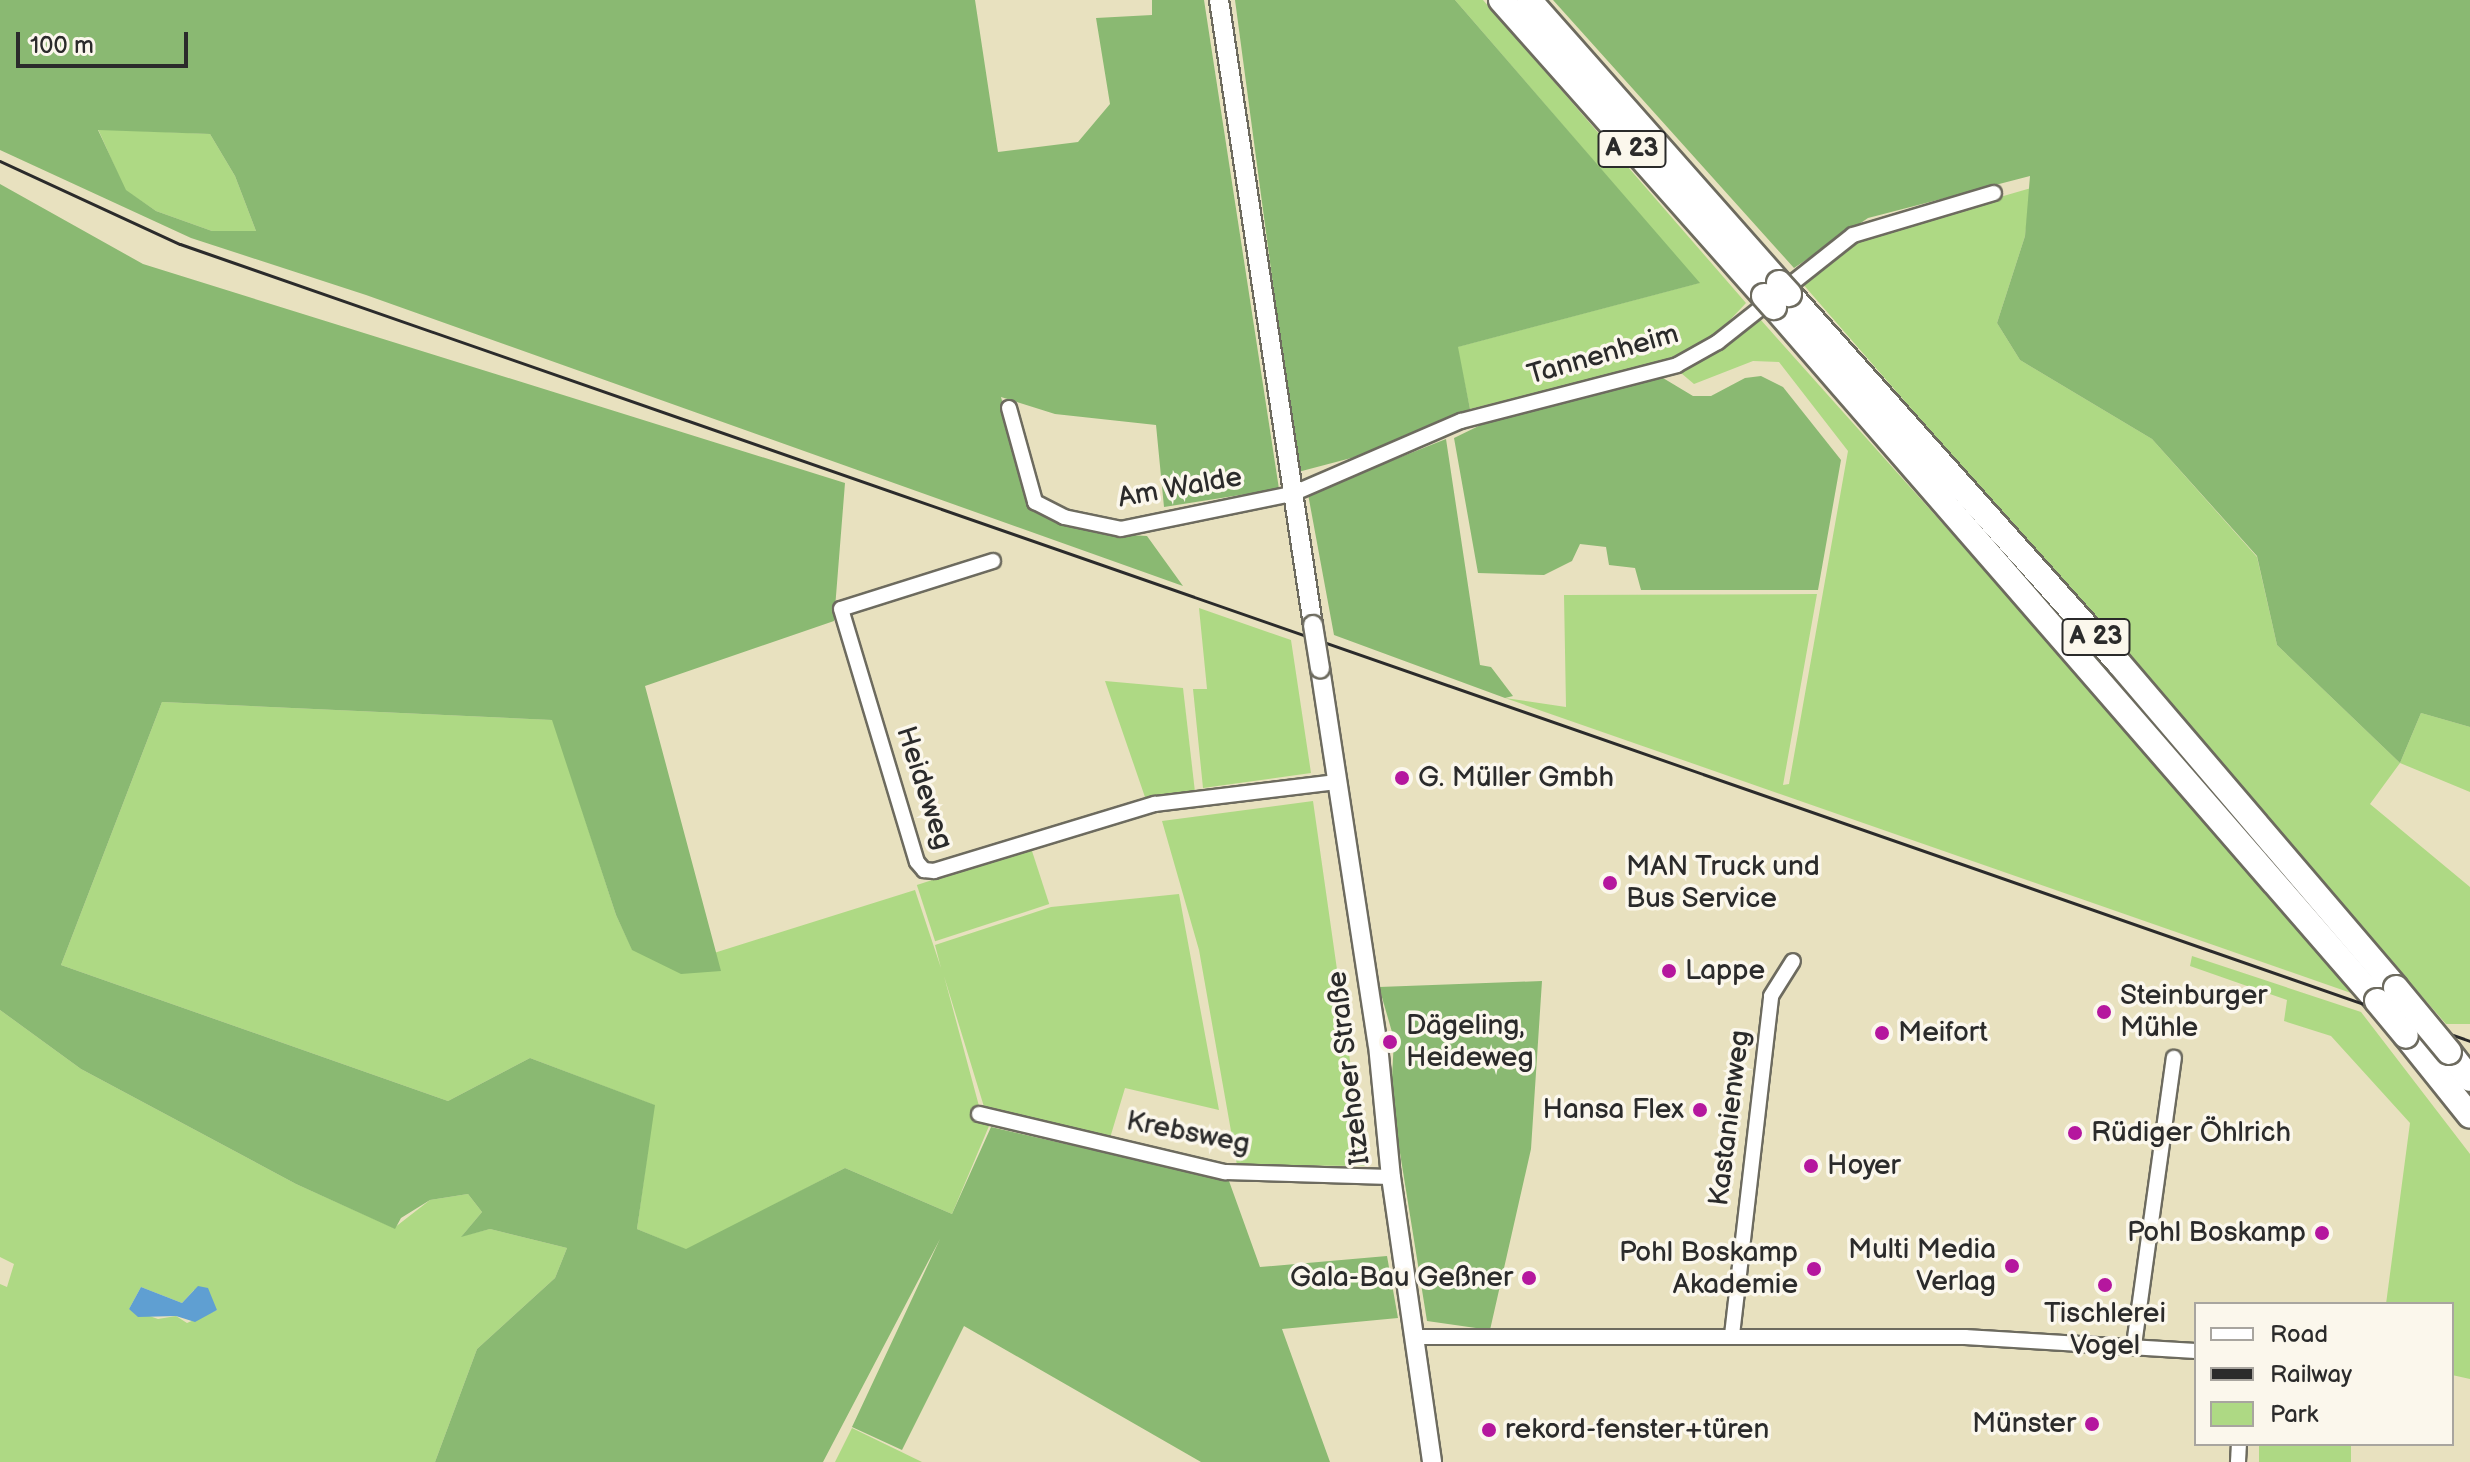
<!DOCTYPE html>
<html>
<head>
<meta charset="utf-8">
<style>
  body { margin:0 }
  #map { position:relative; width:2470px; height:1462px; overflow:hidden; background:#e8e1bf; font-family:"Balsamiq Sans",sans-serif }
  div>[style] { position:absolute }
  .green>* { inset:0; background:#aed984; transform-origin:0 0 }
  .forest>* { inset:0; background:#8ab972 }
  .water>* { inset:0; background:#5f9fd2 }
  .roads { filter:drop-shadow(2px 0 #6d6b5f) drop-shadow(-2px 0 #6d6b5f) drop-shadow(0 2px #6d6b5f) drop-shadow(0 -2px #6d6b5f) }
  .minor>* { height:14px; margin:-7px; padding:0 7px; transform-origin:7px; border-radius:7px; background:#fff }
  .secondary>* { height:18px; margin:-9px; padding:0 9px; transform-origin:9px; border-radius:9px; background:#fff }
  .motorway>* { height:24px; margin:-12px; padding:0 12px; transform-origin:12px; border-radius:12px; background:#fff }
  .rail>* { height:3px; margin:-1.5px; padding:0 1.5px; transform-origin:1.5px; border-radius:1.5px; background:#2b2b2b }
  .bridges { filter:drop-shadow(2px 0 #6d6b5f) drop-shadow(-2px 0 #6d6b5f) drop-shadow(0 2px #6d6b5f) drop-shadow(0 -2px #6d6b5f) }
  .secondary-bridge>* { height:18px; margin:-9px; padding:0 9px; transform-origin:9px; border-radius:9px; background:#fff }
  .motorway-bridge>* { height:24px; margin:-12px; padding:0 12px; transform-origin:12px; border-radius:12px; background:#fff }
  .dots>* { width:22px; height:22px; translate:-50% -50%; box-sizing:border-box; border:4px solid #fbf7ec; border-radius:50% }
  span { translate:-50% -50%; white-space:nowrap; text-align:center; line-height:1.15; -webkit-text-stroke:7px #fbf7ec; paint-order:stroke }
  .shield-label span { padding:2px 6px; background:#fbf7ec; border:2px solid; border-radius:6px; -webkit-text-stroke-width:0 }
  .shield-label { font-size:26px; color:#2b2b2b; font-weight:700 }
  .street-label { font-size:28px; color:#2b2b2b }
  .poi-label { font-size:28px; color:#2b2b2b }
  .left { translate:0 -50%; text-align:left }
  .right { translate:-100% -50%; text-align:right }
  .legend { position:absolute; left:2194px; top:1302px; width:260px; height:144px; box-sizing:border-box; background:#fbf7ec; border:2px solid #a8a59f; margin:0; padding:10px 14px; list-style:none; font-size:24px; color:#2b2b2b }
  .legend li { display:flex; align-items:center; gap:16px; height:40px }
  .legend b { width:40px; border:2px solid #a8a59f }
  .scale { position:absolute; left:16px; top:32px; width:172px; height:36px; box-sizing:border-box; border:4px solid #2b2b2b; border-top:0; padding-left:10px; font-size:24px; line-height:28px; white-space:nowrap; color:#2b2b2b; -webkit-text-stroke:6px #fbf7ec; paint-order:stroke }
</style>
</head>
<body>
<div id="map">
  <div class="green">
    <div style="clip-path:polygon(1455px 0,1483px 0,1746px 303px,1713px 338px,1659px 363px,1470px 409px,1457px 347px,1699px 283px)"></div>
    <div style="clip-path:polygon(98px 129px,210px 134px,235px 176px,256px 231px,212px 231px,156px 211px,125px 190px)"></div>
    <div style="clip-path:polygon(2031px 188px,2025px 236px,1997px 323px,2020px 360px,2152px 439px,2257px 557px,2277px 645px,2400px 763px,2421px 713px,2470px 727px,2470px 792px,2400px 763px,2370px 804px,2470px 887px,2470px 1024px,2446px 1024px,1802px 283px,1856px 239px)"></div>
    <div style="clip-path:polygon(1760px 319px,2085px 683px,2351px 993px,1505px 698px,1566px 707px,1564px 595px,1817px 594px,1783px 785px,1789px 784px,1848px 451px,1779px 362px,1753px 361px,1694px 384px,1681px 373px)"></div>
    <div style="clip-path:polygon(1199px 608px,1291px 640px,1311px 773px,1203px 788px,1193px 689px,1207px 689px)"></div>
    <div style="clip-path:polygon(1105px 681px,1183px 688px,1195px 792px,1146px 800px)"></div>
    <div style="clip-path:polygon(162px 702px,553px 720px,616px 915px,632px 949px,714px 953px,915px 890px,941px 968px,935px 945px,1051px 907px,1179px 894px,1219px 1110px,1125px 1088px,1110px 1138px,985px 1110px,944px 976px,979px 1106px,989px 1126px,952px 1214px,845px 1168px,687px 1250px,637px 1229px,654px 1105px,530px 1058px,448px 1101px,61px 965px)"></div>
    <div style="clip-path:polygon(1313px 801px,1365px 1166px,1237px 1165px,1199px 950px,1162px 821px)"></div>
    <div style="left:1031px;top:848px;width:59px;height:120px;rotate:72deg"></div>
    <div style="clip-path:polygon(2192px 956px,2361px 1012px,2470px 1154px,2470px 1379px,2452px 1375px,2452px 1304px,2386px 1304px,2410px 1123px,2331px 1036px,2284px 1021px,2287px 1000px,2190px 966px)"></div>
    <div style="clip-path:polygon(evenodd,0 1010px,81px 1069px,296px 1184px,394px 1228px,430px 1200px,468px 1194px,482px 1212px,462px 1236px,490px 1229px,567px 1248px,555px 1278px,477px 1349px,435px 1462px,0 1462px,0 1284px,7px 1287px,14px 1264px,0 1257px,0 1010px,141px 1287px,182px 1303px,194px 1290px,217px 1310px,187px 1323px,176px 1316px,158px 1319px,129px 1309px,141px 1287px)"></div>
    <div style="clip-path:polygon(852px 1428px,922px 1462px,835px 1462px)"></div>
    <div style="left:2259px;top:1444px;width:92px;height:18px"></div>
  </div>
  <div class="forest">
    <div style="clip-path:polygon(evenodd,0 0,975px 0,998px 152px,1078px 142px,1110px 104px,1096px 18px,1152px 15px,1152px 0,1204px 0,1279px 489px,1164px 507px,1156px 425px,1055px 414px,1001px 397px,1031px 508px,1095px 533px,1147px 536px,1183px 586px,366px 295px,191px 238px,0 150px,0 0,98px 130px,210px 134px,235px 176px,256px 231px,212px 231px,156px 211px,126px 190px,98px 130px)"></div>
    <div style="clip-path:polygon(1235px 0,1455px 0,1700px 283px,1458px 347px,1470px 409px,1374px 452px,1298px 472px)"></div>
    <div style="clip-path:polygon(1553px 0,2470px 0,2470px 727px,2421px 713px,2400px 763px,2277px 645px,2257px 556px,2152px 439px,2020px 360px,1997px 323px,2025px 236px,2030px 176px,1868px 218px,1794px 268px)"></div>
    <div style="clip-path:polygon(0 184px,143px 264px,845px 483px,834px 621px,645px 686px,721px 971px,681px 974px,632px 950px,616px 915px,552px 720px,162px 702px,61px 965px,448px 1101px,530px 1058px,655px 1105px,637px 1229px,686px 1249px,845px 1168px,952px 1214px,991px 1127px,1229px 1181px,1260px 1267px,1387px 1256px,1398px 1318px,1282px 1329px,1330px 1462px,1201px 1462px,964px 1326px,902px 1450px,852px 1427px,940px 1239px,823px 1462px,435px 1462px,477px 1349px,555px 1278px,567px 1248px,490px 1229px,461px 1237px,482px 1212px,468px 1194px,430px 1200px,401px 1218px,395px 1229px,296px 1184px,81px 1069px,0 1010px)"></div>
    <div style="clip-path:polygon(1761px 376px,1783px 387px,1841px 460px,1818px 590px,1641px 590px,1635px 568px,1609px 565px,1606px 547px,1580px 544px,1572px 561px,1544px 575px,1478px 573px,1454px 438px,1491px 420px,1663px 378px,1693px 396px,1711px 396px,1745px 378px)"></div>
    <div style="clip-path:polygon(1446px 439px,1480px 665px,1491px 667px,1513px 696px,1505px 698px,1334px 635px,1308px 494px)"></div>
    <div style="clip-path:polygon(1542px 981px,1531px 1149px,1490px 1330px,1427px 1321px,1391px 1097px,1394px 1039px,1379px 987px)"></div>
  </div>
  <div class="water">
    <div style="clip-path:polygon(198px 1286px,208px 1288px,217px 1310px,195px 1322px,176px 1316px,138px 1317px,129px 1309px,141px 1287px,182px 1303px)"></div>
  </div>
  <div class="roads">
    <div class="minor">
      <div style="left:1009px;top:408px;width:98px;rotate:74.5deg"></div>
      <div style="left:1035px;top:502px;width:33px;rotate:27deg"></div>
      <div style="left:1064px;top:517px;width:58px;rotate:11.9deg"></div>
      <div style="left:1121px;top:529px;width:175px;rotate:-11.6deg"></div>
      <div style="left:1292px;top:494px;width:184px;rotate:-23.4deg"></div>
      <div style="left:1461px;top:421px;width:223px;rotate:-14.5deg"></div>
      <div style="left:1677px;top:365px;width:47px;rotate:-29.3deg"></div>
      <div style="left:1718px;top:342px;width:172px;rotate:-38.4deg"></div>
      <div style="left:1853px;top:235px;width:147px;rotate:-16.6deg"></div>
      <div style="left:993px;top:561px;width:159px;rotate:162.5deg"></div>
      <div style="left:841px;top:609px;width:264px;rotate:73.3deg"></div>
      <div style="left:917px;top:862px;width:11px;rotate:49deg"></div>
      <div style="left:924px;top:870px;width:10px;rotate:6deg"></div>
      <div style="left:934px;top:871px;width:231px;rotate:-16.9deg"></div>
      <div style="left:1155px;top:804px;width:182px;rotate:-6.9deg"></div>
      <div style="left:979px;top:1114px;width:253px;rotate:13.3deg"></div>
      <div style="left:1225px;top:1172px;width:166px;rotate:1.7deg"></div>
      <div style="left:1732px;top:1335px;width:341px;rotate:-83.4deg"></div>
      <div style="left:1771px;top:996px;width:41px;rotate:-57.8deg"></div>
      <div style="left:1416px;top:1337px;width:549px"></div>
      <div style="left:1965px;top:1337px;width:231px;rotate:3.5deg"></div>
      <div style="left:2134px;top:1345px;width:290px;rotate:-82.1deg"></div>
      <div style="left:2238px;top:1462px;width:18px;rotate:-87deg"></div>
    </div>
    <div class="secondary">
      <div style="left:1219px;top:0;width:632px;rotate:81.45deg"></div>
      <div style="left:1320px;top:668px;width:381px;rotate:81.3deg"></div>
      <div style="left:1378px;top:1045px;width:133px;rotate:84.4deg"></div>
      <div style="left:1391px;top:1177px;width:288px;rotate:81.8deg"></div>
    </div>
    <div class="motorway">
      <div style="left:1501px;top:0;width:396px;rotate:48.4deg"></div>
      <div style="left:1529px;top:0;width:378px;rotate:48.5deg"></div>
      <div style="left:1789px;top:294px;width:494px;rotate:48.2deg"></div>
      <div style="left:2118px;top:662px;width:428px;rotate:49.5deg"></div>
      <div style="left:1774px;top:307px;width:919px;rotate:49.01deg"></div>
      <div style="left:2406px;top:1036px;width:102px;rotate:51.3deg"></div>
      <div style="left:2449px;top:1052px;width:34px;rotate:52deg"></div>
    </div>
  </div>
  <div class="rail">
    <div style="left:0;top:161px;width:198px;rotate:24.8deg"></div>
    <div style="left:180px;top:244px;width:2425px;rotate:19.19deg"></div>
  </div>
  <div class="bridges">
    <div class="secondary-bridge">
      <div style="left:1313px;top:625px;width:44px;rotate:80.8deg"></div>
    </div>
    <div class="motorway-bridge">
      <div style="left:1779px;top:283px;width:15px;rotate:48deg"></div>
      <div style="left:1764px;top:296px;width:15px;rotate:48deg"></div>
      <div style="left:2396px;top:988px;width:83px;rotate:50.4deg"></div>
      <div style="left:2377px;top:1001px;width:45px;rotate:50.4deg"></div>
    </div>
  </div>
  <div class="dots">
    <div style="left:1402px;top:778px;background:#b5179e"></div>
    <div style="left:1610px;top:883px;background:#b5179e"></div>
    <div style="left:1669px;top:971px;background:#b5179e"></div>
    <div style="left:2104px;top:1012px;background:#b5179e"></div>
    <div style="left:1882px;top:1033px;background:#b5179e"></div>
    <div style="left:1390px;top:1042px;background:#b5179e"></div>
    <div style="left:1700px;top:1110px;background:#b5179e"></div>
    <div style="left:2075px;top:1133px;background:#b5179e"></div>
    <div style="left:1811px;top:1166px;background:#b5179e"></div>
    <div style="left:2322px;top:1233px;background:#b5179e"></div>
    <div style="left:2012px;top:1266px;background:#b5179e"></div>
    <div style="left:1814px;top:1269px;background:#b5179e"></div>
    <div style="left:1529px;top:1278px;background:#b5179e"></div>
    <div style="left:2105px;top:1285px;background:#b5179e"></div>
    <div style="left:2092px;top:1424px;background:#b5179e"></div>
    <div style="left:1489px;top:1430px;background:#b5179e"></div>
  </div>
  <div class="shield-label">
    <span style="left:1632px;top:149px">A 23</span>
    <span style="left:2096px;top:637px">A 23</span>
  </div>
  <div class="street-label">
    <span style="left:1603px;top:355px;rotate:-16deg">Tannenheim</span>
    <span style="left:1180px;top:488px;rotate:-10deg">Am Walde</span>
    <span style="left:924px;top:788px;rotate:72deg">Heideweg</span>
    <span style="left:1349px;top:1068px;rotate:-97deg">Itzehoer Straße</span>
    <span style="left:1730px;top:1118px;rotate:-83deg">Kastanienweg</span>
    <span style="left:1188px;top:1133px;rotate:11deg">Krebsweg</span>
  </div>
  <div class="poi-label">
    <span class="left" style="left:1418px;top:778px">G. Müller Gmbh</span>
    <span class="left" style="left:1626px;top:883px">MAN Truck und<br>Bus Service</span>
    <span class="left" style="left:1685px;top:971px">Lappe</span>
    <span class="left" style="left:2120px;top:1012px">Steinburger<br>Mühle</span>
    <span class="left" style="left:1406px;top:1042px">Dägeling,<br>Heideweg</span>
    <span class="left" style="left:1898px;top:1033px">Meifort</span>
    <span class="right" style="left:1684px;top:1110px">Hansa Flex</span>
    <span class="left" style="left:2091px;top:1133px">Rüdiger Öhlrich</span>
    <span class="left" style="left:1827px;top:1166px">Hoyer</span>
    <span class="right" style="left:2306px;top:1233px">Pohl Boskamp</span>
    <span class="right" style="left:1996px;top:1266px">Multi Media<br>Verlag</span>
    <span class="right" style="left:1798px;top:1269px">Pohl Boskamp<br>Akademie</span>
    <span class="right" style="left:1513px;top:1278px">Gala-Bau Geßner</span>
    <span style="left:2105px;top:1330px">Tischlerei<br>Vogel</span>
    <span class="right" style="left:2076px;top:1424px">Münster</span>
    <span class="left" style="left:1505px;top:1430px">rekord-fenster+türen</span>
  </div>
  <ul class="legend">
  <li><b style="height:10px;background:#fff"></b>Road</li>
  <li><b style="height:10px;background:#2b2b2b"></b>Railway</li>
  <li><b style="height:22px;background:#aed984"></b>Park</li>
  </ul>
  <div class="scale">100 m</div>
</div>
</body>
</html>
